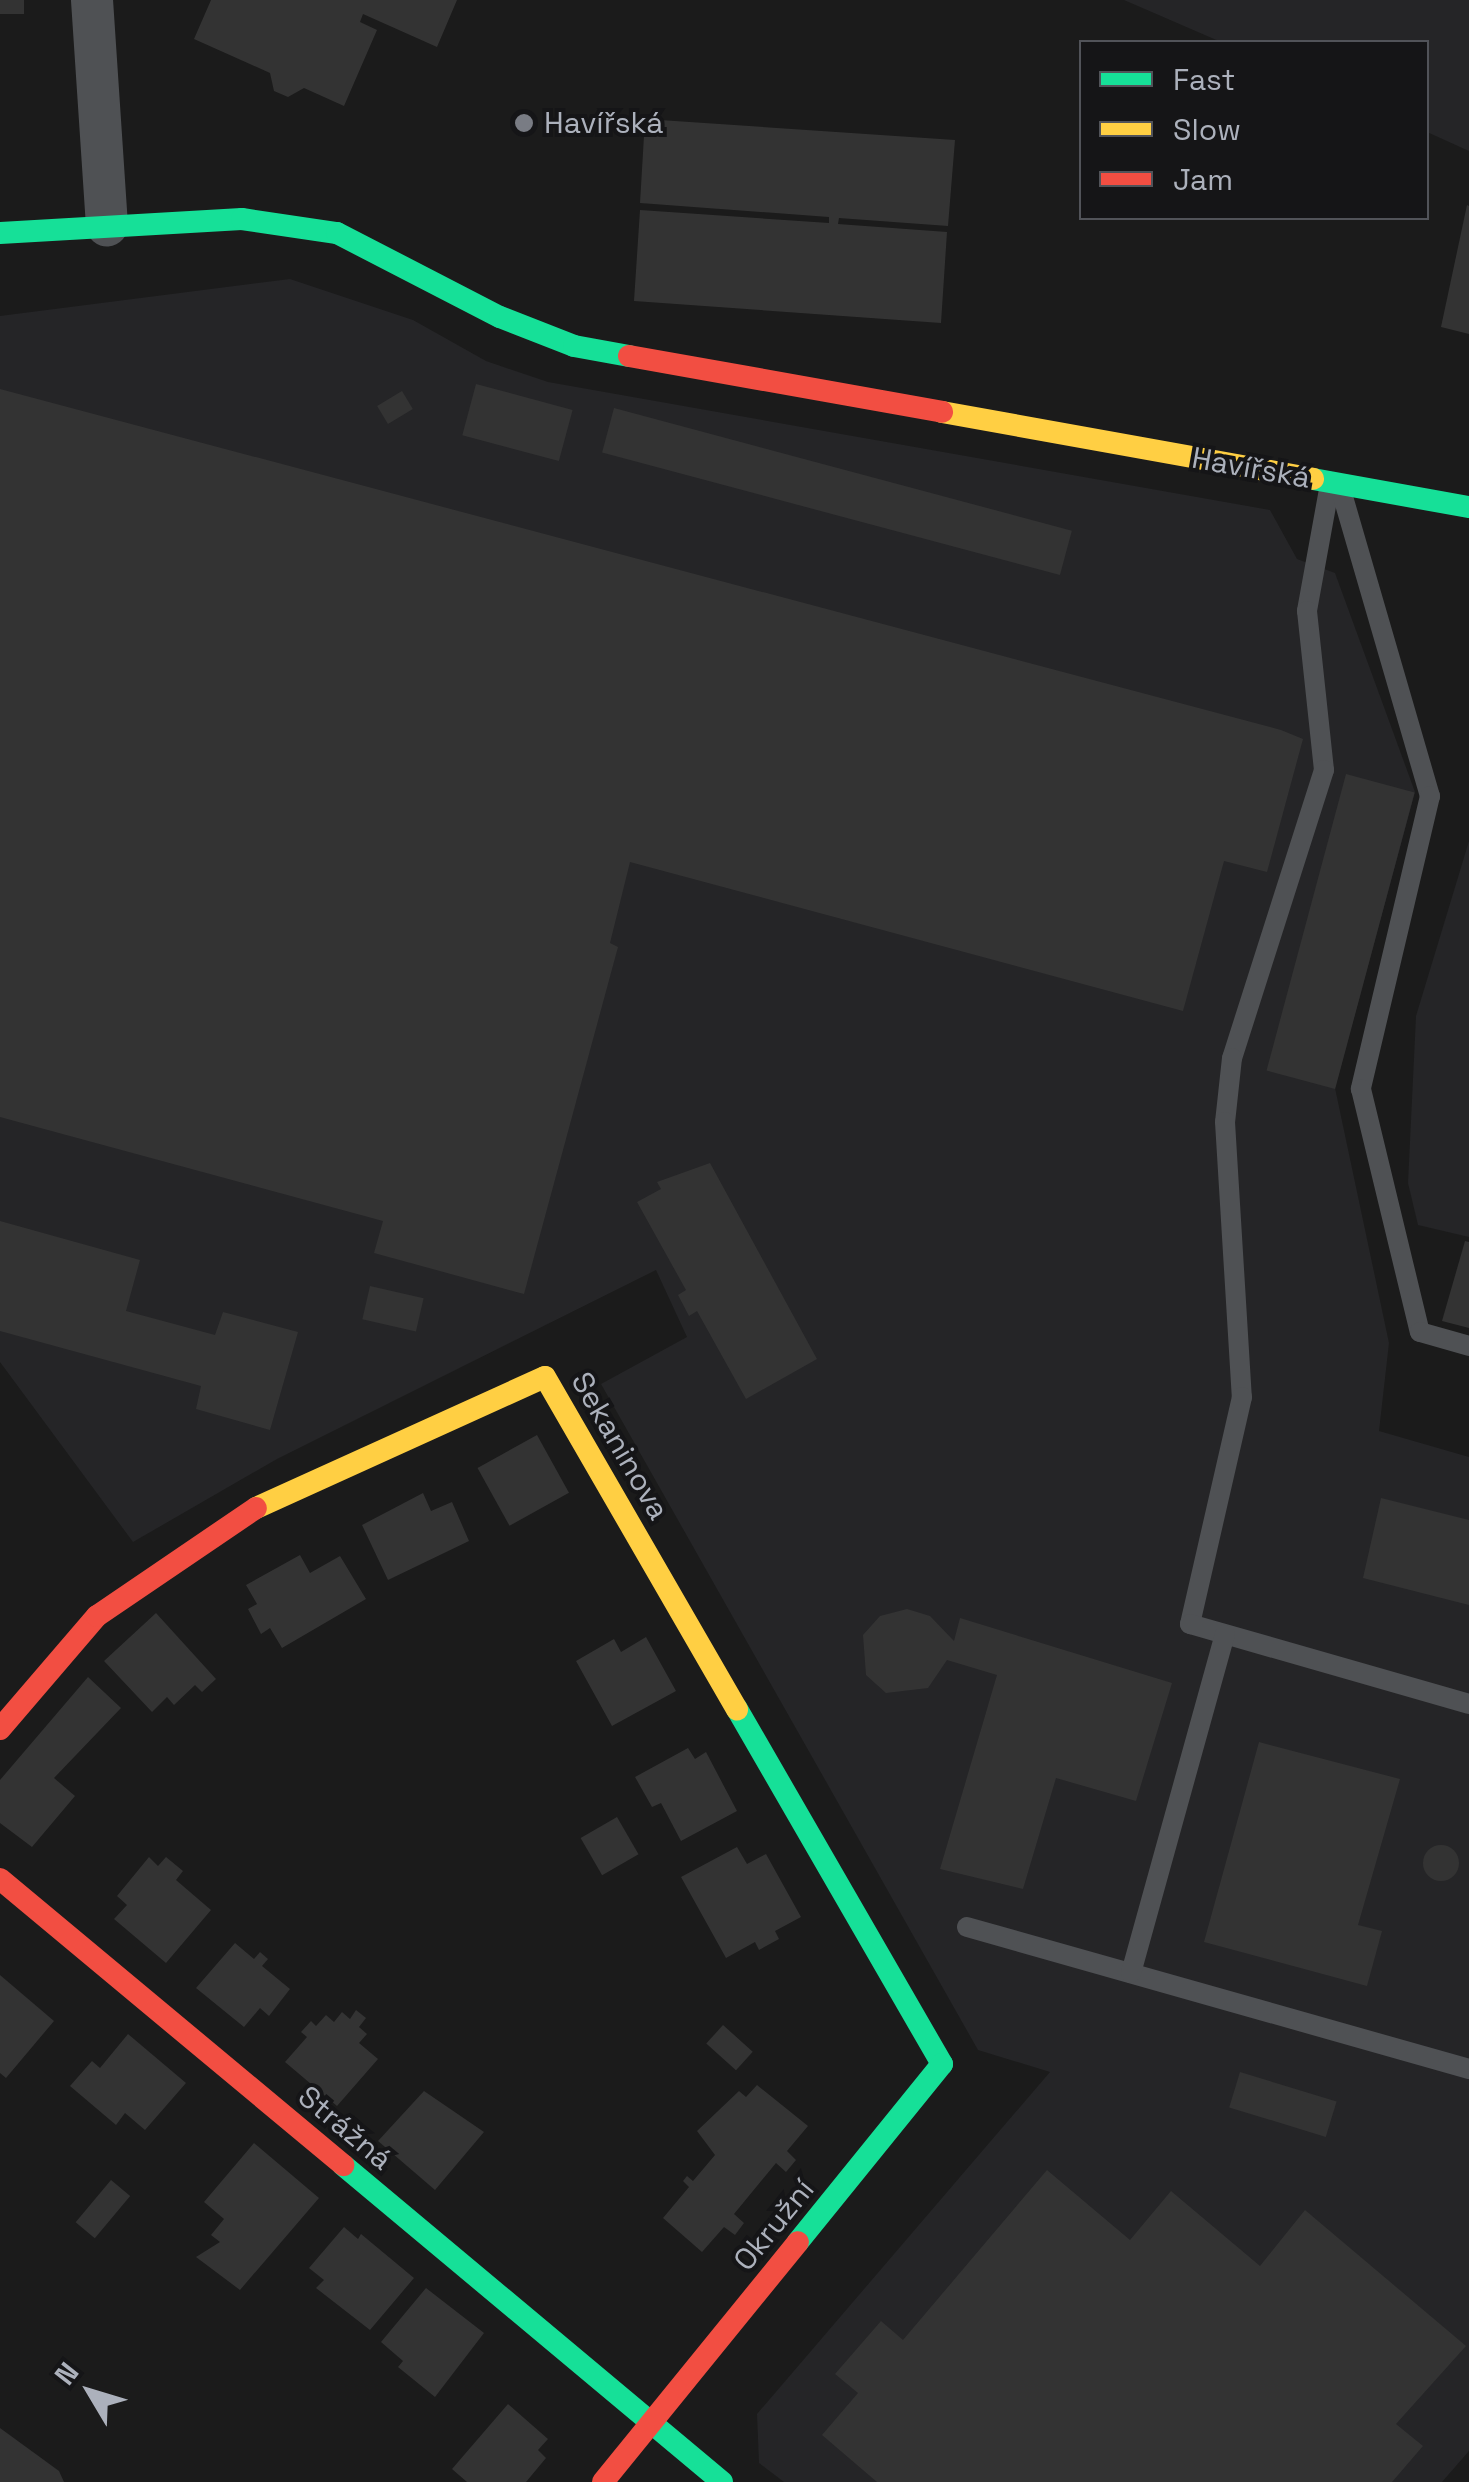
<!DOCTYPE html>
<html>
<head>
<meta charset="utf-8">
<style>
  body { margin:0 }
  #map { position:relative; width:1469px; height:2482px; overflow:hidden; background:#1b1b1b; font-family:"Space Grotesk",sans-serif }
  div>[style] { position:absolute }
  .built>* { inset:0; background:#252527 }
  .building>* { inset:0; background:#333; transform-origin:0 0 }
  .round { border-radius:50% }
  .lane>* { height:20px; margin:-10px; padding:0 10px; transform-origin:10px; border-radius:10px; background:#4f5154 }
  .street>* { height:42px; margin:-21px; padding:0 21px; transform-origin:21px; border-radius:21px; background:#4f5154 }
  .fast>* { height:22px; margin:-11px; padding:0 11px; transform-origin:11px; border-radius:11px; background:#16e098 }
  .slow>* { height:22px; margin:-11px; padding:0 11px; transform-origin:11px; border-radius:11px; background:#ffcf43 }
  .jam>* { height:22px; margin:-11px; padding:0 11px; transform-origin:11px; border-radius:11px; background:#f24e42 }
  .dots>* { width:28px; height:28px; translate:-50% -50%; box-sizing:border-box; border:5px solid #151517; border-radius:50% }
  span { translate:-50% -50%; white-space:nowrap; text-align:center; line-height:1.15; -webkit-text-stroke:8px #151517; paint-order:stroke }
  .poi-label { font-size:30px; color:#acb1bc }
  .left { translate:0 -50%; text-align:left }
  .street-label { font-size:30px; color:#acb1bc }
  .legend { position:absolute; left:1079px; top:40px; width:350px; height:180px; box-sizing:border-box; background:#151517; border:2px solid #515359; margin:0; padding:12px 18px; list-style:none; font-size:30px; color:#acb1bc }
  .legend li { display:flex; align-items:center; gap:20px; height:50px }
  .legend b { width:50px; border:2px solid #515359 }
  .north { position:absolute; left:40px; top:2342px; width:100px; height:100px; -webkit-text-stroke:8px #151517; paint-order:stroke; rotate:308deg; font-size:28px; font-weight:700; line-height:40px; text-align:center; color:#acb1bc }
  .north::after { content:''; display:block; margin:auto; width:35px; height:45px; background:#acb1bc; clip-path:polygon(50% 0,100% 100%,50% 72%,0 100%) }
</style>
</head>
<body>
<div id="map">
  <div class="built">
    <div style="clip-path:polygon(1124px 0,1469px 0,1469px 151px,1427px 132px,1426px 42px,1221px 42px)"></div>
    <div style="clip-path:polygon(290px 279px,413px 320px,486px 361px,548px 382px,1270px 510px,1297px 559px,1335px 573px,1415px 792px,1335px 1088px,1389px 1343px,1379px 1431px,1469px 1457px,1469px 2451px,1442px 2482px,784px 2482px,759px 2463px,757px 2414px,1050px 2072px,978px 2050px,601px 1384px,687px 1337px,656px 1270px,277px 1459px,133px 1542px,0 1362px,0 316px)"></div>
    <div style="clip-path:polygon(1469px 841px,1469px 1237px,1418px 1225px,1408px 1183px,1416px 1016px)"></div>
  </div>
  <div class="building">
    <div style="left:0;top:0;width:24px;height:14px"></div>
    <div style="clip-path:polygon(211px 0,457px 0,437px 47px,363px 14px,360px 22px,377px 30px,344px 106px,304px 88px,288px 97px,274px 91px,270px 73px,194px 39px)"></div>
    <div style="clip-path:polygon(645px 119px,955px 140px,948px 226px,839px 218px,838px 224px,947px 232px,941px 323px,634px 301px,640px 210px,829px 223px,829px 217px,640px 203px)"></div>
    <div style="clip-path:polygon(1467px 205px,1469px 206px,1469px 334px,1441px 327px)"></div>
    <div style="left:476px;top:384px;width:100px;height:53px;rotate:15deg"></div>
    <div style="clip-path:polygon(0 389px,1281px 730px,1303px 739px,1267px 872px,1224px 861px,1183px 1011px,630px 862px,610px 943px,618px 947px,524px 1294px,374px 1253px,383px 1221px,0 1117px)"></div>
    <div style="left:402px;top:391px;width:21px;height:29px;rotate:59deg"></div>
    <div style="left:614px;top:408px;width:474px;height:46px;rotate:15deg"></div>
    <div style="left:1346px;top:774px;width:71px;height:307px;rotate:15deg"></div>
    <div style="clip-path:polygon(710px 1163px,817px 1359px,746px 1399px,697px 1311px,689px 1316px,678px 1295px,686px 1290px,637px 1202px,661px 1189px,657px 1182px)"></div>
    <div style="clip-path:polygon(0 1221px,140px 1260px,126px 1311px,215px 1335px,223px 1312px,298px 1332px,270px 1430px,196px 1409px,201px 1386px,0 1331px)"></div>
    <div style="clip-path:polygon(1465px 1241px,1469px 1242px,1469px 1328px,1442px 1321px)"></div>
    <div style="left:370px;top:1286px;width:55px;height:34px;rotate:13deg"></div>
    <div style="left:537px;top:1435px;width:66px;height:68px;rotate:61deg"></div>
    <div style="clip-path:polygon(423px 1493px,431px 1511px,452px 1502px,469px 1541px,388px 1580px,362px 1525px)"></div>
    <div style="clip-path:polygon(1381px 1498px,1469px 1520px,1469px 1605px,1363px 1578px)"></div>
    <div style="clip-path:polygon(300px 1555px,310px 1573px,340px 1556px,366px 1599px,282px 1648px,270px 1628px,261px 1634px,248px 1609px,257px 1604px,246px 1585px)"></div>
    <div style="clip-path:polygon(907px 1609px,930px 1616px,954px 1641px,960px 1618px,1172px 1683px,1136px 1801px,1056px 1778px,1023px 1889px,940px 1869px,997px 1675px,947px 1660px,928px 1688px,886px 1693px,866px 1675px,863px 1635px,880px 1616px)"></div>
    <div style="clip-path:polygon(156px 1613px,216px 1679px,202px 1692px,195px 1685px,174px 1705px,167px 1697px,152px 1712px,104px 1661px)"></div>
    <div style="clip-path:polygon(646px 1637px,676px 1691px,612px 1726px,576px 1661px,614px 1639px,621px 1652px)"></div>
    <div style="clip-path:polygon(88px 1677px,121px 1708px,54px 1778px,75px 1796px,32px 1847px,0 1823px,0 1780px)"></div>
    <div style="clip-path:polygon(1259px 1742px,1400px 1779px,1358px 1925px,1382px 1931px,1367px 1986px,1204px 1942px)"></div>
    <div style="clip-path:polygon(688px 1748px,695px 1759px,706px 1752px,737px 1811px,681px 1841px,661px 1803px,652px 1807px,635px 1777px)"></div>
    <div style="left:617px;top:1817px;width:43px;height:42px;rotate:60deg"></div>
    <div class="round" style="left:1423px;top:1845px;width:36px;height:36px"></div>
    <div style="clip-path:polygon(737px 1847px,747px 1864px,766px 1854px,801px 1917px,775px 1931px,779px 1939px,759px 1950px,755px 1942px,726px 1958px,681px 1877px)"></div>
    <div style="clip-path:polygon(149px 1857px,158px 1866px,166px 1857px,183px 1871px,176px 1880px,211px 1910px,166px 1963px,114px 1919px,127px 1905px,117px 1896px)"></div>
    <div style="clip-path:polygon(235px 1943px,254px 1959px,260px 1952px,268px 1959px,262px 1966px,290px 1989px,269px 2016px,260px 2008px,244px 2027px,196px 1988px)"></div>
    <div style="clip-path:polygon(0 1975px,54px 2021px,6px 2078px,0 2073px)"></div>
    <div style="clip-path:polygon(356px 2010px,366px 2018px,359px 2027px,367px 2034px,359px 2043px,378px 2059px,337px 2106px,285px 2062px,307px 2037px,301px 2032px,311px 2021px,316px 2026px,326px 2015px,334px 2022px,342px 2012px,350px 2019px)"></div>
    <div style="left:723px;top:2025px;width:40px;height:25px;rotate:42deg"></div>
    <div style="clip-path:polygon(128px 2034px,186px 2083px,145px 2130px,125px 2113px,116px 2125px,70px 2086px,92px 2061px,100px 2068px)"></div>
    <div style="left:1240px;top:2072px;width:101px;height:37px;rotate:17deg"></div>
    <div style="clip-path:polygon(757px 2085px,808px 2126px,787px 2151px,796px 2160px,786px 2172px,776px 2163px,734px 2214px,744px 2223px,735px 2235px,724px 2227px,702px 2252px,663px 2218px,689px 2187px,683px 2181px,687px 2176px,693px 2181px,715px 2155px,697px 2131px,739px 2091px,746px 2097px)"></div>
    <div style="clip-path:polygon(424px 2091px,484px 2132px,435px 2190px,378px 2141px)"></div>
    <div style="clip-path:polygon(254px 2143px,319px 2198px,240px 2290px,196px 2257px,220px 2242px,211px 2235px,224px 2219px,204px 2202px)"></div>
    <div style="clip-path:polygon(1047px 2170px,1130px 2240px,1171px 2191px,1260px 2266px,1305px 2210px,1466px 2346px,1396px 2424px,1423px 2446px,1392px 2482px,877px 2482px,822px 2435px,858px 2393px,835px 2374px,881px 2321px,903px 2340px)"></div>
    <div style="left:111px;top:2180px;width:25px;height:55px;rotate:40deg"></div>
    <div style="clip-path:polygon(344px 2227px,358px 2239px,361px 2234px,414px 2278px,370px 2330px,316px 2288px,324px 2280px,309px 2268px)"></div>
    <div style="clip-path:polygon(426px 2288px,484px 2333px,435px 2397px,398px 2367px,403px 2361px,381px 2342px)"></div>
    <div style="clip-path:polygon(508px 2404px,548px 2439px,538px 2450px,546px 2458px,526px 2482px,467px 2482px,452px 2469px)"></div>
    <div style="clip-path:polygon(0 2428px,59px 2471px,64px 2482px,0 2482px)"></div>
  </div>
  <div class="lane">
    <div style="left:1330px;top:484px;width:129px;rotate:100.3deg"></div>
    <div style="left:1307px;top:611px;width:160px;rotate:83.9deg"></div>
    <div style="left:1324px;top:770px;width:302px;rotate:107.7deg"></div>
    <div style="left:1232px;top:1058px;width:64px;rotate:96.2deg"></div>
    <div style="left:1225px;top:1122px;width:276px;rotate:86.5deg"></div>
    <div style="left:1242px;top:1397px;width:233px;rotate:102.9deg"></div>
    <div style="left:1190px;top:1624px;width:290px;rotate:16deg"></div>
    <div style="left:1341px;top:490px;width:319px;rotate:73.8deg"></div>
    <div style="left:1430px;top:796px;width:301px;rotate:103.3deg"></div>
    <div style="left:1361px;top:1089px;width:250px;rotate:76.4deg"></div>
    <div style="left:1420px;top:1332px;width:51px;rotate:15.9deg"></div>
    <div style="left:967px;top:1927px;width:522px;rotate:15.79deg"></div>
    <div style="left:1131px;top:1973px;width:351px;rotate:-74.5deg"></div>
  </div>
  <div class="street">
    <div style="left:92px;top:0;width:226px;rotate:86.2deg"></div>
  </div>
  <div class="fast">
    <div style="left:0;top:233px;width:242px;rotate:-3.3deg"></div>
    <div style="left:242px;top:219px;width:96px;rotate:8.4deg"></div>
    <div style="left:337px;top:233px;width:183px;rotate:27.3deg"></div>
    <div style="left:500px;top:317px;width:79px;rotate:21.4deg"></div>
    <div style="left:574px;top:346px;width:56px;rotate:10.3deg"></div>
    <div style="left:1313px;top:479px;width:158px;rotate:10.2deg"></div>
    <div style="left:737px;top:1709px;width:410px;rotate:60deg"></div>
    <div style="left:942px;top:2064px;width:229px;rotate:129deg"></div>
    <div style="left:343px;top:2165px;width:494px;rotate:39.9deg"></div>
  </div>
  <div class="slow">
    <div style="left:942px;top:412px;width:377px;rotate:10.2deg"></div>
    <div style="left:256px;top:1508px;width:317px;rotate:-24.4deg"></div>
    <div style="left:545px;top:1377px;width:384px;rotate:60deg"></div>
  </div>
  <div class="jam">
    <div style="left:629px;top:356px;width:318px;rotate:10.1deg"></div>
    <div style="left:0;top:1729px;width:149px;rotate:-49.4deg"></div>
    <div style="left:97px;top:1616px;width:192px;rotate:-34.2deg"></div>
    <div style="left:0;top:1879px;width:447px;rotate:39.8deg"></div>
    <div style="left:603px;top:2482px;width:309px;rotate:-50.9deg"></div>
  </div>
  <div class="dots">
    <div style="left:524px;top:123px;background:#797c84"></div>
  </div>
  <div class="poi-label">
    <span class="left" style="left:544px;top:123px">Havířská</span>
  </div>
  <div class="street-label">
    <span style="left:1251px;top:468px;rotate:10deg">Havířská</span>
    <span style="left:620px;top:1446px;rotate:60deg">Sekaninova</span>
    <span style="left:345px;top:2128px;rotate:40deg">Strážná</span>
    <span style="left:774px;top:2225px;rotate:-51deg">Okružní</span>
  </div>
  <ul class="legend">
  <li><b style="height:12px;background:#16e098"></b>Fast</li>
  <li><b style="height:12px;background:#ffcf43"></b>Slow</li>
  <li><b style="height:12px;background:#f24e42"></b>Jam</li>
  </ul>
  <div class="north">N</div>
</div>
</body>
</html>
